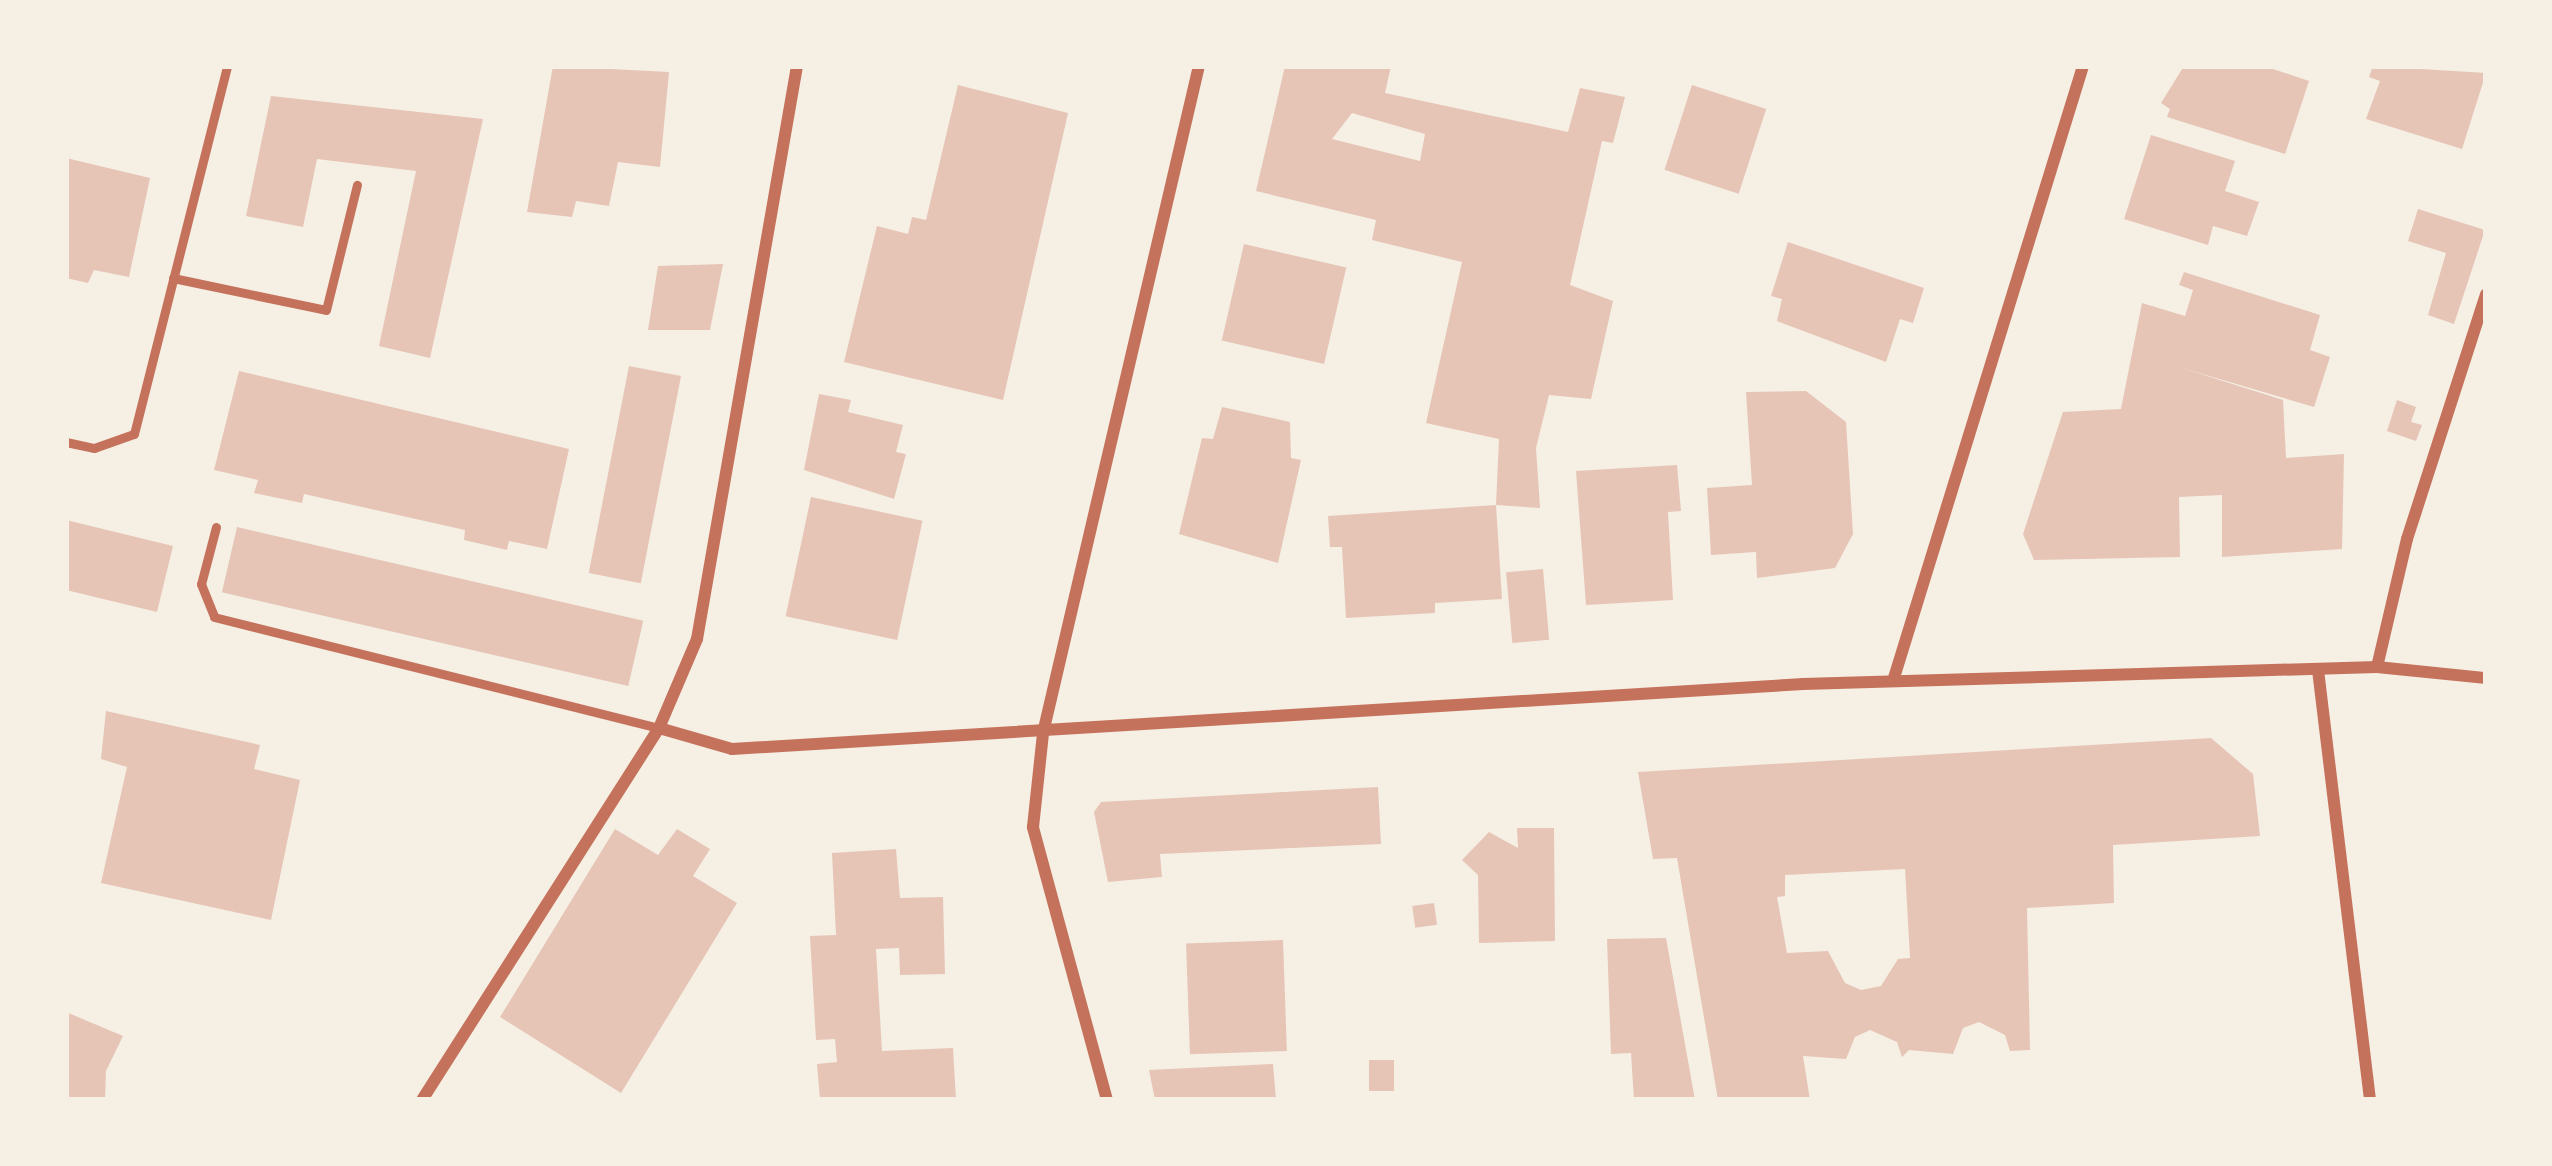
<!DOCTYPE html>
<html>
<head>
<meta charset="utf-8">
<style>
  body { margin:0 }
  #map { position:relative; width:2552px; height:1166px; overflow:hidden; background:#f6efe4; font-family:Manrope,sans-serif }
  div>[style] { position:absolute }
  .building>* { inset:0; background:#e6c5b7; transform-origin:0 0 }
  .service>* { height:9px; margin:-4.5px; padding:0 4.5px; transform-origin:4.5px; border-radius:4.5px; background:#c5725c }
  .minor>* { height:12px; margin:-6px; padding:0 6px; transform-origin:6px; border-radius:6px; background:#c5725c }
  span { translate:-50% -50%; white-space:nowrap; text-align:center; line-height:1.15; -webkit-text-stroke:12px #f6efe4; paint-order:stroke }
  .frame { position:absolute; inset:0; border:69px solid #f6efe4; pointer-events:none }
</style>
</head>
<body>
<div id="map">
  <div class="building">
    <div style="clip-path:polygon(553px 66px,669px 72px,660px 167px,618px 162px,609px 206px,576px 201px,572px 217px,527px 212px)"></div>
    <div style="clip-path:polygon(evenodd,1285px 66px,1391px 66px,1385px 93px,1568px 132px,1580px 88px,1625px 97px,1613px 143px,1602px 141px,1570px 285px,1613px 301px,1591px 399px,1549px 395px,1536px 448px,1540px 508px,1496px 505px,1499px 439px,1426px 423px,1462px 262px,1372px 240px,1376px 220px,1256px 191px,1285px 66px,1352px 113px,1425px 134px,1420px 161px,1332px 139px,1352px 113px)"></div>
    <div style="clip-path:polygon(2184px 66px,2264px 66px,2309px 81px,2285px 154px,2167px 117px,2170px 109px,2161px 103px)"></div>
    <div style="clip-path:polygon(2373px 66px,2486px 73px,2462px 149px,2366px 119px,2380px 81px,2369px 77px)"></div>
    <div style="clip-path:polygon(958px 85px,1068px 113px,1003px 400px,844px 362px,877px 226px,908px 234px,912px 217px,926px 220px)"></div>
    <div style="left:1692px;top:85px;width:78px;height:89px;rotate:18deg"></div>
    <div style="clip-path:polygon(271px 96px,483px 119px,430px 358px,379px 346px,416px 171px,317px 159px,303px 227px,246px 216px)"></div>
    <div style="clip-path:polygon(2151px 135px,2235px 161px,2225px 191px,2259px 202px,2247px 236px,2213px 226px,2208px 245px,2124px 219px)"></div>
    <div style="clip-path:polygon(66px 158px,150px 178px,129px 277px,94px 270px,88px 283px,66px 278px)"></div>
    <div style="clip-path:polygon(2418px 209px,2485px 230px,2454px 324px,2428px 315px,2446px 253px,2408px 241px)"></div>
    <div style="clip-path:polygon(1788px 242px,1924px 288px,1913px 323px,1900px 319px,1886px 362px,1777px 321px,1782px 299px,1771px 296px)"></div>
    <div style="left:1244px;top:244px;width:105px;height:99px;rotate:13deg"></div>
    <div style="clip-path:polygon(723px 264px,710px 330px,648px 330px,658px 266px)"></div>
    <div style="clip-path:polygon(2184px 272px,2320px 315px,2310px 350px,2330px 357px,2314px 407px,2182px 368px,2283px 400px,2286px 458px,2344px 454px,2342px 549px,2222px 557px,2222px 495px,2179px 497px,2180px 557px,2034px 560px,2023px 534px,2063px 412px,2121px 409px,2142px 303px,2185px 316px,2193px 290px,2179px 285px)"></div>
    <div style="left:629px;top:366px;width:53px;height:211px;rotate:11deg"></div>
    <div style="clip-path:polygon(239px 371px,569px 449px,547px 549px,509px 541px,507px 550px,464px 540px,465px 530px,304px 494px,302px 503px,254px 493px,258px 480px,214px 470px)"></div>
    <div style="clip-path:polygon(1806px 391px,1846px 422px,1853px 534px,1835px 568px,1757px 578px,1756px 552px,1711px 555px,1707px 488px,1752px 485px,1746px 392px)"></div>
    <div style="clip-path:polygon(819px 394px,851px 400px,848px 412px,903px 425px,896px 452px,906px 454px,894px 499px,804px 470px)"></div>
    <div style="clip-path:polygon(2397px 400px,2416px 407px,2411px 422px,2422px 425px,2416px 441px,2387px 431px)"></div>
    <div style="clip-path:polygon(1222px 407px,1290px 422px,1291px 458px,1301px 460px,1278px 563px,1179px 534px,1202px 438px,1213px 439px)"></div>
    <div style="clip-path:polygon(1677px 465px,1681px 511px,1668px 512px,1673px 600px,1586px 605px,1576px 471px)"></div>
    <div style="left:811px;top:497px;width:114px;height:122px;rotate:12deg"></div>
    <div style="clip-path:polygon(1496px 505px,1502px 599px,1435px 603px,1435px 613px,1346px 618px,1342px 547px,1330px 547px,1328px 516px)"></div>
    <div style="clip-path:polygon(66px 520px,173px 546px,157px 612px,66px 590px)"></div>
    <div style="left:237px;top:527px;width:417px;height:67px;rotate:13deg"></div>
    <div style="left:1543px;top:569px;width:71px;height:37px;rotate:85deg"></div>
    <div style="clip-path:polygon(106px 711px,260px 745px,254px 769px,300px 780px,271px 920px,101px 883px,127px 767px,101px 759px)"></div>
    <div style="clip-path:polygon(evenodd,2211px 738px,2253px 774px,2260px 836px,2113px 845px,2114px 903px,2027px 908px,2030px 1050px,2010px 1051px,2005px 1035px,1979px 1022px,1963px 1028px,1953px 1054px,1909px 1050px,1902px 1057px,1897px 1042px,1870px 1030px,1855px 1037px,1846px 1059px,1803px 1056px,1810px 1100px,1718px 1100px,1677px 858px,1653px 859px,1638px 772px,2211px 738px,1905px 869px,1910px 958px,1898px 959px,1881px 986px,1861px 990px,1845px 983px,1828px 951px,1787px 953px,1777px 897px,1785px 896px,1785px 875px,1905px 869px)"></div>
    <div style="clip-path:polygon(1378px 787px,1381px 844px,1160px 854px,1162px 877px,1108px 882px,1094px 812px,1101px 802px)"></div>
    <div style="clip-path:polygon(1517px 828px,1554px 828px,1555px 941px,1479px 943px,1478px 875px,1462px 860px,1489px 832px,1518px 848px)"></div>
    <div style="clip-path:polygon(615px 829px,658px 855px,677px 829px,710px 849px,693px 876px,737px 903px,621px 1093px,500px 1017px)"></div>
    <div style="clip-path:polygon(896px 849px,900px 898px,943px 897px,945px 974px,900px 975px,899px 948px,876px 949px,882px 1051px,953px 1048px,956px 1100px,820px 1100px,817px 1064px,837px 1062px,835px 1039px,816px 1040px,810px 936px,836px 935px,832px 853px)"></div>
    <div style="left:1434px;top:903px;width:22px;height:22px;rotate:82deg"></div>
    <div style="clip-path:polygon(1666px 938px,1695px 1100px,1634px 1100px,1631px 1053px,1611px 1054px,1607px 939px)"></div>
    <div style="left:1283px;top:940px;width:111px;height:97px;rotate:88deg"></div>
    <div style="clip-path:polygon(66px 1012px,123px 1036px,106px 1071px,105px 1100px,66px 1100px)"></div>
    <div style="left:1394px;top:1060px;width:31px;height:25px;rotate:90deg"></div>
    <div style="clip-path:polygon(1273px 1064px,1276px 1100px,1155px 1100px,1149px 1070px)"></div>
  </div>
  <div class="service">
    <div style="left:173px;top:278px;width:156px;rotate:11.8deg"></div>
    <div style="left:326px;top:310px;width:129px;rotate:-76.1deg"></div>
    <div style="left:66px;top:442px;width:29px;rotate:12deg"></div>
    <div style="left:94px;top:448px;width:42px;rotate:-19.3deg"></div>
    <div style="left:134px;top:434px;width:380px;rotate:-75.8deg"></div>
    <div style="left:216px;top:527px;width:59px;rotate:104.7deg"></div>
    <div style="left:201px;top:584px;width:35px;rotate:68deg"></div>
    <div style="left:214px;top:617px;width:459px;rotate:14deg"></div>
  </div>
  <div class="minor">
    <div style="left:2377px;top:667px;width:131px;rotate:-76.8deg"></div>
    <div style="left:2407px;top:539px;width:257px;rotate:-72.1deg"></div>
    <div style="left:2318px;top:670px;width:433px;rotate:83.1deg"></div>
    <div style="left:1893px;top:681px;width:644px;rotate:-72.83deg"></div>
    <div style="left:659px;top:728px;width:76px;rotate:16deg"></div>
    <div style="left:732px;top:749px;width:1073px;rotate:-3.47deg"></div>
    <div style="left:1803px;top:684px;width:574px;rotate:-1.7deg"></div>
    <div style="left:2377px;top:667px;width:110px;rotate:5.8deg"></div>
    <div style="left:422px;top:1100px;width:441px;rotate:-57.5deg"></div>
    <div style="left:659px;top:728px;width:97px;rotate:-66.9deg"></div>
    <div style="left:697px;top:639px;width:582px;rotate:-80.1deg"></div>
    <div style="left:1107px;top:1100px;width:283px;rotate:-105.2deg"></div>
    <div style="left:1033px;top:827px;width:95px;rotate:-83.9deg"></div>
    <div style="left:1043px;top:733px;width:685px;rotate:-76.84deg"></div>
  </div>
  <div class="frame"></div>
</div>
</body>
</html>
